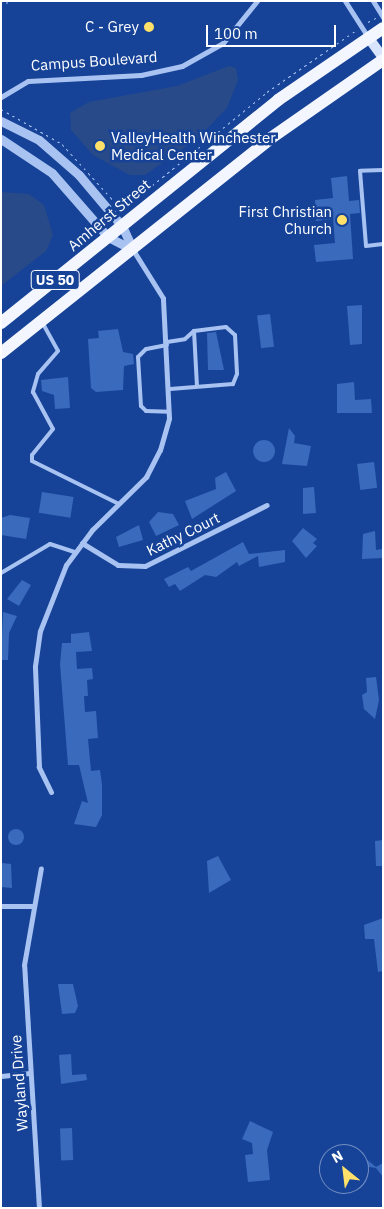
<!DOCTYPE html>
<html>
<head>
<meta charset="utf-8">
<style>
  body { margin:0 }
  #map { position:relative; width:384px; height:1209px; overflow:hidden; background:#164397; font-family:"IBM Plex Sans",sans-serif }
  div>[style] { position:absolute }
  .water>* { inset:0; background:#294a89 }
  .building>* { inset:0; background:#3a6abc; transform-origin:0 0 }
  .round { border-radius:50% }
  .path>* { height:1px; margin-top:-0.5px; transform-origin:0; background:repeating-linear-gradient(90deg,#a8c3f2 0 2.5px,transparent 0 6.5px) }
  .service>* { height:4px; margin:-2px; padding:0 2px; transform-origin:2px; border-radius:2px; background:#a8c3f2 }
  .minor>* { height:5px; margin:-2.5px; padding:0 2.5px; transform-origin:2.5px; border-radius:2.5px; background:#a8c3f2 }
  .tertiary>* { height:9px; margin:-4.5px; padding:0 4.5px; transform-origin:4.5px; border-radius:4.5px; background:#a8c3f2 }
  .secondary>* { height:10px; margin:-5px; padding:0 5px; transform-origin:5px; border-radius:5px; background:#d7e4fc }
  .primary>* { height:12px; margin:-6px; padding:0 6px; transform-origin:6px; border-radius:6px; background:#f3f6ff }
  .dots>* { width:14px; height:14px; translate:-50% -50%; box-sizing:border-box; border:2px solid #164397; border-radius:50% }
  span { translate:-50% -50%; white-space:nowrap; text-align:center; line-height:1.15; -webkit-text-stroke:5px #164397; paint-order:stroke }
  .shield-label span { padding:1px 4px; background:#164397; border:1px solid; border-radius:4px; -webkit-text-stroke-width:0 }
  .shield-label { font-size:14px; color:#fff; font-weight:700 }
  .poi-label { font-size:15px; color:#fff }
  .right { translate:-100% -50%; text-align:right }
  .left { translate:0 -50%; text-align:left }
  .street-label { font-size:15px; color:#fff }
  .frame { position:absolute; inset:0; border:2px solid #fff; pointer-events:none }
  .north { position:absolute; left:319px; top:1144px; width:50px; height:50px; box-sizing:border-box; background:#164397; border:1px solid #738ec1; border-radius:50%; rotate:331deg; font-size:14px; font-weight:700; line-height:20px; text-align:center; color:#fff }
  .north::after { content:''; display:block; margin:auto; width:18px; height:22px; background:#ffe069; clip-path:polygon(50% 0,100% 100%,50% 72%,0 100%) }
  .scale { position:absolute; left:206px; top:25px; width:130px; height:22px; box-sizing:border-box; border:2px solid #fff; border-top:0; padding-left:6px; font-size:15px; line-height:18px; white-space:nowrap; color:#fff; -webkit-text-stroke:4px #164397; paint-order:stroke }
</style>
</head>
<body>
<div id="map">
  <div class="water">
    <div style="clip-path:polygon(229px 66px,236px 68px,238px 80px,227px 108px,198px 138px,145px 175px,130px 175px,93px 155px,71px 130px,70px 113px,89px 102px,177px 86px)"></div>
    <div style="clip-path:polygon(1px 192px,29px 194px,44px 205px,53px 235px,46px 251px,1px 286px)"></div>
  </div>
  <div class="building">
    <div style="clip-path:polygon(347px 176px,349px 201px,359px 200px,360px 213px,350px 214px,353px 259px,316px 262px,314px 245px,335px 243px,333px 219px,316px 221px,315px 200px,333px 198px,331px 178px)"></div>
    <div style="clip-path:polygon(362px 305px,362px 344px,350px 345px,347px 306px)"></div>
    <div style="left:270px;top:314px;width:33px;height:13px;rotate:83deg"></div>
    <div style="clip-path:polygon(118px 329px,123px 352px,133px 354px,134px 364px,124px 366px,123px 390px,96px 392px,91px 388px,88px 339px,99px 338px,98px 331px)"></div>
    <div style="clip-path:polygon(216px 332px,224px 370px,208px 370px,207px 333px)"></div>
    <div style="clip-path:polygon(68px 377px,70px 408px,55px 409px,54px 395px,42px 391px,41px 380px)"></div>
    <div style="clip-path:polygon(354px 382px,355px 400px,371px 399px,372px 413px,337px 413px,337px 384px)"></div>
    <div style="clip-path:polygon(289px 428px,295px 436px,294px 443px,311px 446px,307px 466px,282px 464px)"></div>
    <div class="round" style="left:253px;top:440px;width:22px;height:22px"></div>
    <div style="left:374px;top:462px;width:26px;height:17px;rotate:83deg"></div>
    <div style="clip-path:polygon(226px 472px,236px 491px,192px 519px,185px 501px,216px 489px,215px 478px)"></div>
    <div style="clip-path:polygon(314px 487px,316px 513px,303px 514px,303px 488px)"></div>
    <div style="left:42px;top:492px;width:32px;height:21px;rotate:9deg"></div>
    <div style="clip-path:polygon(158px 512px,173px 514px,179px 525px,156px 536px,149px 522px)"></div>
    <div style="clip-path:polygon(10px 515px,30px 518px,26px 539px,1px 535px,1px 518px)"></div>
    <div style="clip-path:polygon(139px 525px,143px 540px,119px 547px,116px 537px)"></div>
    <div style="clip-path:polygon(303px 528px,317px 539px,313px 543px,317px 546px,306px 558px,292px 541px)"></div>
    <div style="clip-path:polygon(375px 531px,376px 550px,382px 549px,383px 558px,362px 559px,363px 534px)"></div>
    <div style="clip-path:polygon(243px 542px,249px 554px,285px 550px,285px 562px,259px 567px,258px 556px,239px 566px,237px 562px,216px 577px,205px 575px,180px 591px,175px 584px,169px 587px,164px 579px,188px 567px,191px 571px)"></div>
    <div style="clip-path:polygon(22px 580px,31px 585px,19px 606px,7px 599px)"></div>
    <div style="clip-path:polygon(3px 612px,17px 616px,9px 633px,8px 660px,1px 660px)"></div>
    <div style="clip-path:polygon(89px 632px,92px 651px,76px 652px,77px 669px,92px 668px,93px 679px,87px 680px,88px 696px,84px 696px,85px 712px,96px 711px,98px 738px,88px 739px,91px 771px,100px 770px,102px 785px,102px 815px,96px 827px,74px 824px,82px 801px,88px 803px,79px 765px,68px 765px,60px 664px,62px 643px,71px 643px,71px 634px)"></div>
    <div style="clip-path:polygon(376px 677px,379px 700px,375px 719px,364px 709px,362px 695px,367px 692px,366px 678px)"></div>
    <div class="round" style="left:8px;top:829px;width:16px;height:16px"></div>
    <div style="clip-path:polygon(383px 840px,383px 866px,376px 866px,375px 841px)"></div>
    <div style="clip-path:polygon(218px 856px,231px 880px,209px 893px,207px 861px)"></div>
    <div style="clip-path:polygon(2px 863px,11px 864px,12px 888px,1px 887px)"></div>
    <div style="clip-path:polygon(383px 918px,383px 971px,378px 972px,374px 939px,365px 939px,364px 925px)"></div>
    <div style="clip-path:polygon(58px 984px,73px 984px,78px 1006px,75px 1013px,62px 1014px)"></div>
    <div style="clip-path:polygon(71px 1054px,72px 1075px,86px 1074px,87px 1080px,61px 1084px,59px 1055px)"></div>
    <div style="clip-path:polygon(250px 1121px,273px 1132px,267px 1150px,270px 1180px,248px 1182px,245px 1155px,253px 1154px,252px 1143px,242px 1139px)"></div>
    <div style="left:72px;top:1128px;width:32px;height:12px;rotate:88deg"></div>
    <div style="clip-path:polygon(359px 1153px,376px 1167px,383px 1163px,383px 1177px,376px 1168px,363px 1166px,359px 1171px)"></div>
  </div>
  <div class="path">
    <div style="left:7px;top:1px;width:6px;rotate:90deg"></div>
    <div style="left:368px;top:22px;width:9px;rotate:-27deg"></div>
    <div style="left:1px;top:109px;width:70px;rotate:29.8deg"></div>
    <div style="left:62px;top:144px;width:89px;rotate:47.7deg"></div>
    <div style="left:122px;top:210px;width:187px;rotate:-39.1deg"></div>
    <div style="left:267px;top:92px;width:107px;rotate:-34.7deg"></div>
  </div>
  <div class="service">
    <div style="left:383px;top:170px;width:23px;rotate:178deg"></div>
    <div style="left:360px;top:171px;width:75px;rotate:85.4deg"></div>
    <div style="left:366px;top:246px;width:17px;rotate:-7deg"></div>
    <div style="left:42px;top:322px;width:33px;rotate:61deg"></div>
    <div style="left:58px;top:351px;width:30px;rotate:131deg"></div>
    <div style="left:38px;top:374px;width:19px;rotate:106deg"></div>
    <div style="left:33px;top:392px;width:42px;rotate:61.6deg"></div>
    <div style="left:53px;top:429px;width:33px;rotate:129deg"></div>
    <div style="left:32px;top:455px;width:6px;rotate:90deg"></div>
    <div style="left:32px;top:461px;width:97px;rotate:26.3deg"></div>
    <div style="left:194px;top:331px;width:55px;rotate:86.9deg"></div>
    <div style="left:167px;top:342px;width:18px;rotate:-9deg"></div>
    <div style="left:185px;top:339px;width:12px;rotate:-42deg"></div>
    <div style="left:194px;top:331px;width:32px;rotate:-7deg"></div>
    <div style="left:226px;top:327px;width:12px;rotate:42deg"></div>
    <div style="left:235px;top:335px;width:39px;rotate:87deg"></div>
    <div style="left:237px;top:374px;width:11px;rotate:112deg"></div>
    <div style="left:233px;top:384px;width:63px;rotate:175.5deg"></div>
    <div style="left:167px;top:345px;width:21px;rotate:169deg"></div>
    <div style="left:146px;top:349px;width:11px;rotate:135deg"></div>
    <div style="left:138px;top:357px;width:49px;rotate:86.5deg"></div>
    <div style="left:141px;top:406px;width:7px;rotate:45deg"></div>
    <div style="left:146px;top:411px;width:23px;rotate:2deg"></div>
    <div style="left:1px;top:573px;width:57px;rotate:-30.6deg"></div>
    <div style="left:50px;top:544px;width:25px;rotate:18deg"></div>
  </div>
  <div class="minor">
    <div style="left:345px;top:1px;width:43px;rotate:57.4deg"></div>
    <div style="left:373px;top:1px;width:19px;rotate:58deg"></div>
    <div style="left:1px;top:97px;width:31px;rotate:-31deg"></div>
    <div style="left:28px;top:81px;width:113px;rotate:-3deg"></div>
    <div style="left:141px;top:75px;width:42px;rotate:-12.4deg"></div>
    <div style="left:182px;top:66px;width:47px;rotate:-29.3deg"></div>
    <div style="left:223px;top:43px;width:54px;rotate:-51deg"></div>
    <div style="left:82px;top:543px;width:42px;rotate:31.4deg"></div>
    <div style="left:118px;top:565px;width:27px;rotate:2deg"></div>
    <div style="left:145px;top:566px;width:136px;rotate:-26.6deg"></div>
    <div style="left:51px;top:792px;width:28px;rotate:-116deg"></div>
    <div style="left:39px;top:767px;width:101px;rotate:-92.3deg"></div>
    <div style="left:35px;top:666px;width:35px;rotate:-82deg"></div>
    <div style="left:40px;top:631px;width:71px;rotate:-68.5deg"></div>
    <div style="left:66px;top:565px;width:44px;rotate:-53.4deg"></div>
    <div style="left:92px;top:530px;width:76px;rotate:-44.5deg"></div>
    <div style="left:146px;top:477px;width:30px;rotate:-63deg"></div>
    <div style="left:160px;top:450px;width:33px;rotate:-74deg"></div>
    <div style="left:169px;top:418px;width:120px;rotate:-92.9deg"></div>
    <div style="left:163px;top:298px;width:57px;rotate:-122deg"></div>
    <div style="left:1px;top:906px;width:31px"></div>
    <div style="left:1px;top:1076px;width:29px;rotate:-6deg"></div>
    <div style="left:39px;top:1208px;width:243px;rotate:-93.5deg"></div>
    <div style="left:24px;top:965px;width:98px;rotate:-80.1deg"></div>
  </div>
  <div class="tertiary">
    <div style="left:1px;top:121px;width:42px;rotate:26.6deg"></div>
    <div style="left:39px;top:140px;width:53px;rotate:41.2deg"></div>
    <div style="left:79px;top:175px;width:67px;rotate:49.9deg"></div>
    <div style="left:122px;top:226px;width:26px;rotate:65deg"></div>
    <div style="left:1px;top:139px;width:61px;rotate:33.7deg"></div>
    <div style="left:52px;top:173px;width:85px;rotate:48.8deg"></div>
    <div style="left:108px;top:237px;width:28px;rotate:27deg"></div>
  </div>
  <div class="secondary">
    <div style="left:368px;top:37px;width:26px;rotate:54deg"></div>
  </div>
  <div class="primary">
    <div style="left:1px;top:323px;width:356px;rotate:-38.8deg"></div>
    <div style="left:278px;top:100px;width:127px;rotate:-34.4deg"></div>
    <div style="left:1px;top:353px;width:345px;rotate:-38.5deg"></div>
    <div style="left:271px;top:138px;width:136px;rotate:-34.9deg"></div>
  </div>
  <div class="dots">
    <div style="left:149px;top:27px;background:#ffe069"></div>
    <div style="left:100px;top:146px;background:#ffe069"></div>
    <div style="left:342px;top:220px;background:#ffe069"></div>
  </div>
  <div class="shield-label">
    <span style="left:55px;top:280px">US 50</span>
  </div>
  <div class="poi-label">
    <span class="right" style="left:139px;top:27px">C - Grey</span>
    <span class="left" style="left:111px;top:146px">ValleyHealth Winchester<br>Medical Center</span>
    <span class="right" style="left:332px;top:220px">First Christian<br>Church</span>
  </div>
  <div class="street-label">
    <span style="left:94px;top:61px;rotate:-4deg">Campus Boulevard</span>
    <span style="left:109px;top:215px;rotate:-40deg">Amherst Street</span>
    <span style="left:183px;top:534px;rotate:-26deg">Kathy Court</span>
    <span style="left:19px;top:1083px;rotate:-94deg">Wayland Drive</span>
  </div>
  <div class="frame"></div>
  <div class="north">N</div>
  <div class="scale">100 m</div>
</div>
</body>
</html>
